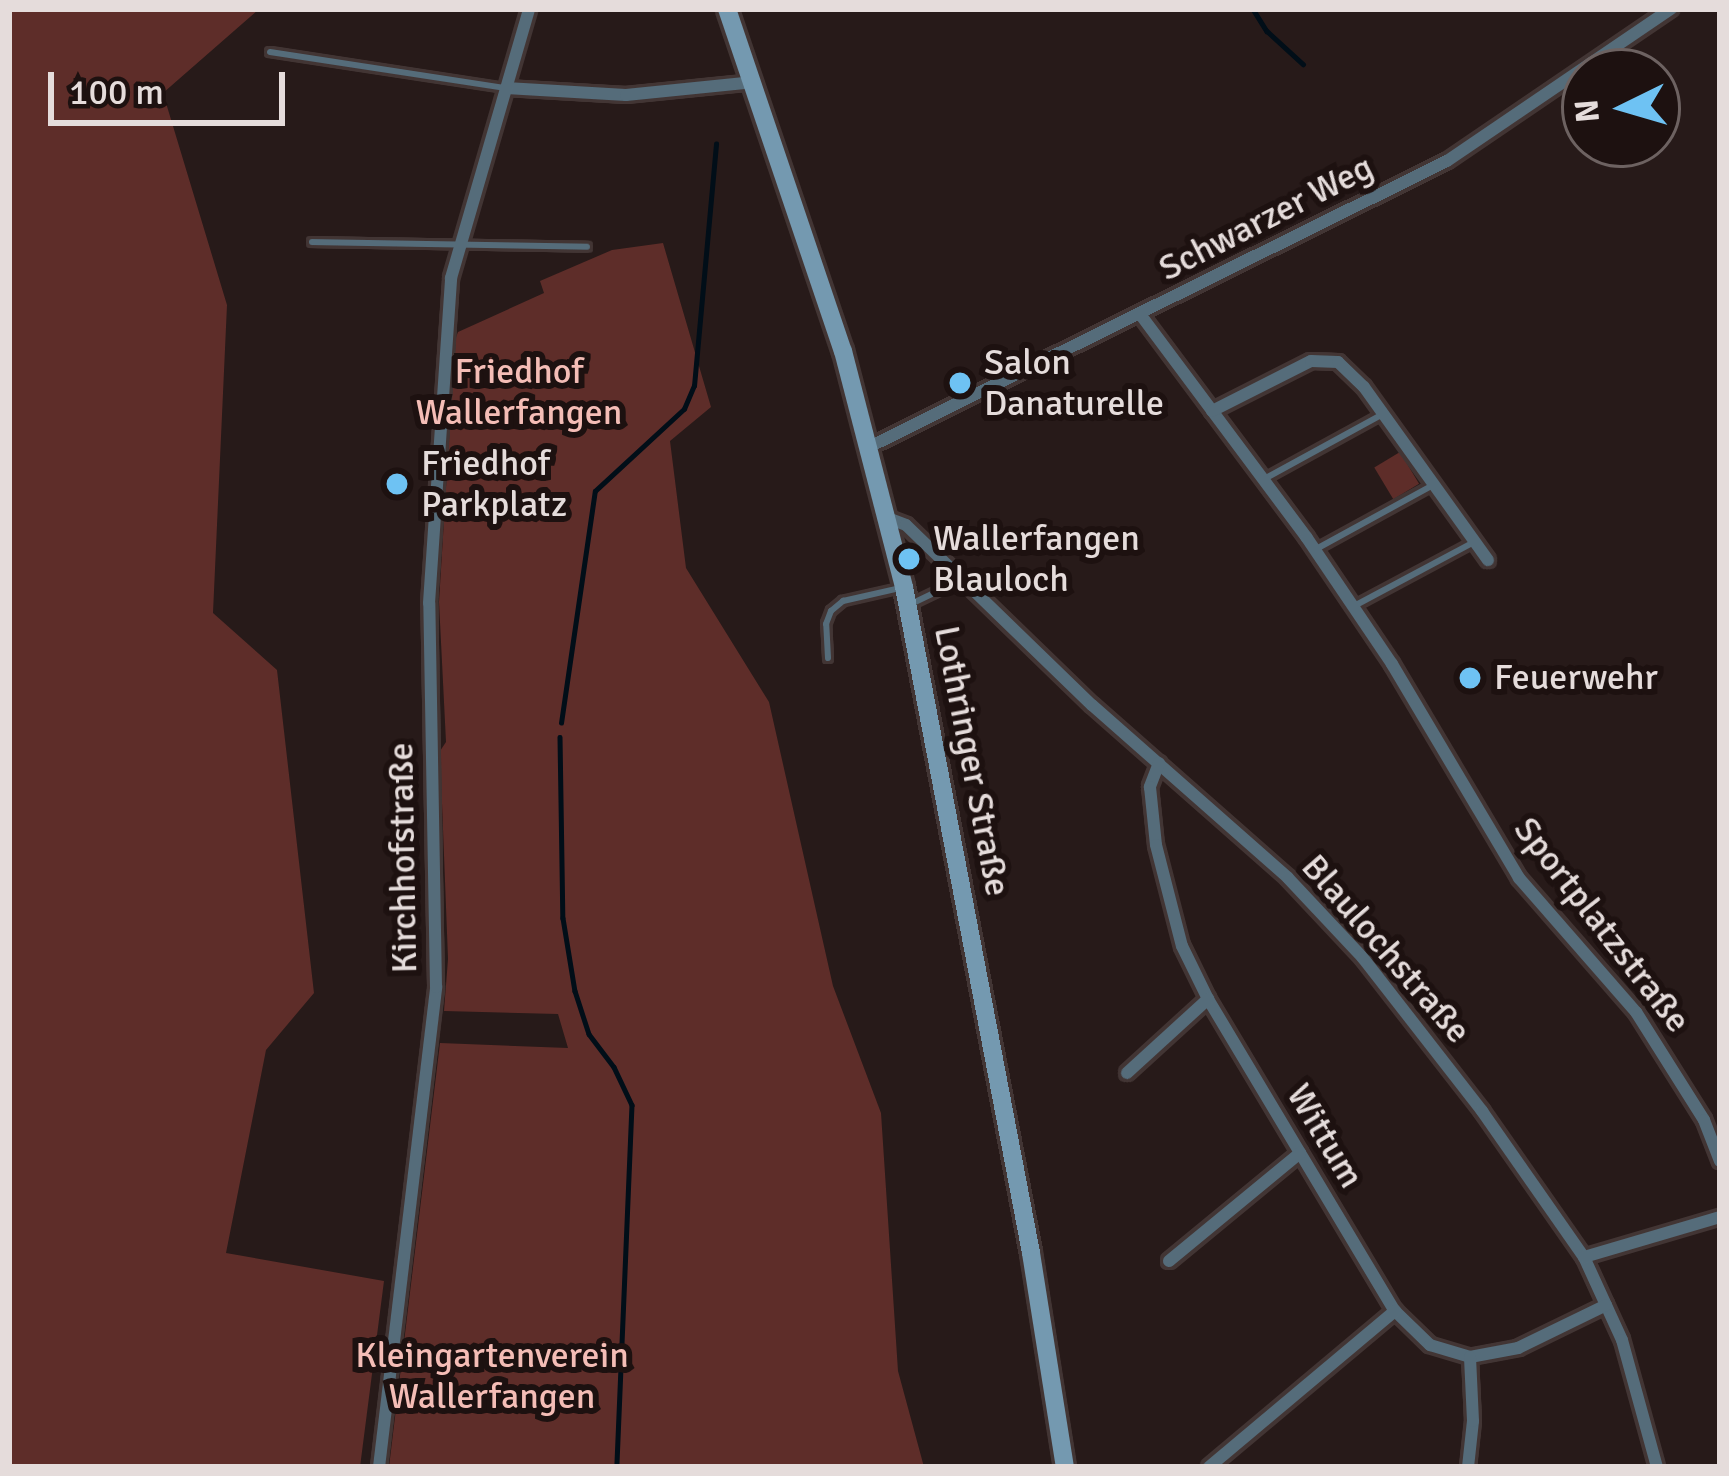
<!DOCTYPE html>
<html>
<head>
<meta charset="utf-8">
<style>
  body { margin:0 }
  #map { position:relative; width:1729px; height:1476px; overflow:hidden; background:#271a19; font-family:Signika,sans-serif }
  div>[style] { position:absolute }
  .green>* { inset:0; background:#5e2d29; transform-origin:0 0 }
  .stream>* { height:4.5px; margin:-2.25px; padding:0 2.25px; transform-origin:2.25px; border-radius:2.25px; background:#010e18 }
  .roads { filter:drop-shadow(3px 0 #423534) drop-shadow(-3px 0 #423534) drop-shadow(0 3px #423534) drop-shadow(0 -3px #423534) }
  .lane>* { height:6px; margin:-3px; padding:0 3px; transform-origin:3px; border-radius:3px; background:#556c7a }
  .street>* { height:12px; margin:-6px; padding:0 6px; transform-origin:6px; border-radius:6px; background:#556c7a }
  .secondary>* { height:18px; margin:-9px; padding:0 9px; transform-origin:9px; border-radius:9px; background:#7499b0 }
  .dots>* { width:33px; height:33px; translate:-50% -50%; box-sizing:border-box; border:6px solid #1d1110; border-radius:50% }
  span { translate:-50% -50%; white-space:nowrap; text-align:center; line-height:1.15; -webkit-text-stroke:12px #1d1110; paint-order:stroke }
  .street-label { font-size:36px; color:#e5dcdb }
  .poi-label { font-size:36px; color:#e5dcdb }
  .left { translate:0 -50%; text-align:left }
  .park-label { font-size:36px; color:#f4bdb6 }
  .frame { position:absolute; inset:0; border:12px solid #e5dcdb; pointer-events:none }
  .north { position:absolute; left:1561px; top:48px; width:120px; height:120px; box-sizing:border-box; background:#1d1110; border:3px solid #6d6261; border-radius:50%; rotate:265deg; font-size:33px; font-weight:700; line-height:48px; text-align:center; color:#e5dcdb }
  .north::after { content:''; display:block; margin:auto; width:42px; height:54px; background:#6ec2f3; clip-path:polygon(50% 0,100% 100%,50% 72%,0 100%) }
  .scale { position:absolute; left:48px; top:72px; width:237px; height:54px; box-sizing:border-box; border:6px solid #e5dcdb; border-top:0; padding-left:15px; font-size:36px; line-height:42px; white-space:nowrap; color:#e5dcdb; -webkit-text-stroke:9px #1d1110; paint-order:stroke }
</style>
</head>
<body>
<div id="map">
  <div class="green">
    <div style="clip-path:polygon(9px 9px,259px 9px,163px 93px,227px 305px,213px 613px,277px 670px,314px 993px,266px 1050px,226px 1253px,384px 1281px,360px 1467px,9px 1467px)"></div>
    <div style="clip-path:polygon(663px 243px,711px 407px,670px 441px,686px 568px,769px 702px,833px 986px,881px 1113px,898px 1371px,924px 1467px,389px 1467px,440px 1043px,568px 1048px,558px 1014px,444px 1011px,448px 959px,440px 751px,446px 742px,439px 602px,455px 340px,458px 332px,544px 293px,540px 281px,612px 250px)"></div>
    <div style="left:1400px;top:452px;width:37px;height:30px;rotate:59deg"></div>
  </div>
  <div class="stream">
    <div style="left:1253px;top:9px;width:26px;rotate:58deg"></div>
    <div style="left:1267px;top:31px;width:49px;rotate:42.5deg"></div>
    <div style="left:561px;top:723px;width:234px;rotate:-81.7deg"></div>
    <div style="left:595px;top:491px;width:121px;rotate:-42.7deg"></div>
    <div style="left:684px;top:409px;width:25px;rotate:-67deg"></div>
    <div style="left:694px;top:386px;width:243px;rotate:-84.8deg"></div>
    <div style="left:560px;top:737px;width:181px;rotate:89.1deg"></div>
    <div style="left:563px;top:918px;width:74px;rotate:80.7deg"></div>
    <div style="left:575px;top:991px;width:45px;rotate:72deg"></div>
    <div style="left:589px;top:1034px;width:41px;rotate:52.9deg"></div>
    <div style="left:614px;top:1067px;width:42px;rotate:64.7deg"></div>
    <div style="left:632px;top:1105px;width:362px;rotate:92.4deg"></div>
  </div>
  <div class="roads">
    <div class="lane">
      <div style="left:270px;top:52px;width:237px;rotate:8.7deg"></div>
      <div style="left:312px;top:242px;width:275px;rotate:1deg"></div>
      <div style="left:1266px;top:478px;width:131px;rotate:-28.7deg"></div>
      <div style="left:1318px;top:548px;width:131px;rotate:-28.7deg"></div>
      <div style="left:913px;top:603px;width:51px;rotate:-25.6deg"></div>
      <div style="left:1356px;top:605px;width:132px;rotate:-28.1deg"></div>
      <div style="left:828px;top:658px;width:34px;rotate:-93deg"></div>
      <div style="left:826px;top:624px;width:14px;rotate:-69deg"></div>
      <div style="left:831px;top:611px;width:16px;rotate:-40deg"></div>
      <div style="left:843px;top:601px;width:58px;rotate:-12.8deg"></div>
    </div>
    <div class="street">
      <div style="left:506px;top:88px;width:120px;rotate:3.3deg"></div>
      <div style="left:626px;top:95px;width:129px;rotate:-5.8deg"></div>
      <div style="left:1140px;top:314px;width:279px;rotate:53.3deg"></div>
      <div style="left:1307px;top:538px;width:152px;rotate:56deg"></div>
      <div style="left:1392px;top:664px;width:249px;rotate:59.3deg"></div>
      <div style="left:1519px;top:878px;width:178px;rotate:48.9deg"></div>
      <div style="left:1636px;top:1012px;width:128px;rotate:57.8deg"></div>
      <div style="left:1704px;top:1120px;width:44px;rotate:68.7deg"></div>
      <div style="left:1212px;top:411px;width:111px;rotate:-26.8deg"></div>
      <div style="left:1311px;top:361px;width:27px;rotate:2deg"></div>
      <div style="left:1338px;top:362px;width:36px;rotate:44deg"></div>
      <div style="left:1364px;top:387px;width:213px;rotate:54.4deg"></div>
      <div style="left:869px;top:447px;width:645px;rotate:-26.33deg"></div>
      <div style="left:1447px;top:161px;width:271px;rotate:-34.2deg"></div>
      <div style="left:888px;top:518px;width:19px;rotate:21deg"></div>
      <div style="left:906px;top:525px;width:259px;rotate:44.1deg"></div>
      <div style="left:1092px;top:705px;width:261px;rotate:41.4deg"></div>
      <div style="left:1288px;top:878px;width:110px;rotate:46.8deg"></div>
      <div style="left:1363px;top:958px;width:194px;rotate:52.1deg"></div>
      <div style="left:1482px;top:1111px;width:178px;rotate:55.1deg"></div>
      <div style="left:1584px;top:1257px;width:91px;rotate:65.4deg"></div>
      <div style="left:1622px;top:1340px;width:132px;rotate:74.6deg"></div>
      <div style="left:1159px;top:763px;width:26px;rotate:111deg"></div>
      <div style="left:1150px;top:787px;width:58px;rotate:84.1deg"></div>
      <div style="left:1156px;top:845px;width:104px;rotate:75.6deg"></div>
      <div style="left:1182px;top:946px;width:59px;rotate:63.9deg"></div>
      <div style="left:1208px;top:999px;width:364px;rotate:59.1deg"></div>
      <div style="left:1395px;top:1311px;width:49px;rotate:44.2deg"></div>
      <div style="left:1430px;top:1345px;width:42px;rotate:16.7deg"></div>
      <div style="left:1470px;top:1357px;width:49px;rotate:-10.6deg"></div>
      <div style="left:1518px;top:1348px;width:98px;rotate:-26deg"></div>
      <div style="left:1127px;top:1073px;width:110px;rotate:-42.4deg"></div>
      <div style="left:1584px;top:1257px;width:142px;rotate:-16.4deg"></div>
      <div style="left:1169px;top:1261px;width:170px;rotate:-39.5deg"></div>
      <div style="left:379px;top:1467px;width:483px;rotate:-83.2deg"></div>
      <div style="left:436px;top:987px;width:384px;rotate:-91deg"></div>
      <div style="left:429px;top:603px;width:326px;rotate:-86.1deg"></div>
      <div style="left:451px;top:278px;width:280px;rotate:-73.8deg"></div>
      <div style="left:1209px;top:1467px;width:243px;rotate:-40deg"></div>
      <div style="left:1468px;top:1467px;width:46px;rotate:-83.8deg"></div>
      <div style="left:1473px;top:1421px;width:64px;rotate:-92.7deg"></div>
    </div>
    <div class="secondary">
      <div style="left:727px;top:9px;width:361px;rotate:71.3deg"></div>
      <div style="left:843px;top:351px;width:244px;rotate:75.5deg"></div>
      <div style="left:904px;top:587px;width:678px;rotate:79.2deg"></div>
      <div style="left:1031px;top:1253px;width:217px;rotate:81deg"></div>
    </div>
  </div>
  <div class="dots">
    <div style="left:960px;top:383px;background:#6ec2f3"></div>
    <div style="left:397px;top:484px;background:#6ec2f3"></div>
    <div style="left:909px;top:559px;background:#6ec2f3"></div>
    <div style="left:1470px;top:678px;background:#6ec2f3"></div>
  </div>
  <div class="street-label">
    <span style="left:1266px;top:218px;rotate:-27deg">Schwarzer Weg</span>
    <span style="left:972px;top:761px;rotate:79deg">Lothringer Straße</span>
    <span style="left:403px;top:858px;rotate:-91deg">Kirchhofstraße</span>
    <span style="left:1602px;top:925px;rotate:52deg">Sportplatzstraße</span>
    <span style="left:1386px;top:949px;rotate:49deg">Blaulochstraße</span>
    <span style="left:1325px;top:1136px;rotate:59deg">Wittum</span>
  </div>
  <div class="poi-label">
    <span class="left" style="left:984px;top:383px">Salon<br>Danaturelle</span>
    <span class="left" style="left:421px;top:484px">Friedhof<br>Parkplatz</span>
    <span class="left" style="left:933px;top:559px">Wallerfangen<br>Blauloch</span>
    <span class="left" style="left:1494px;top:678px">Feuerwehr</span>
  </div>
  <div class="park-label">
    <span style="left:519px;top:392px">Friedhof<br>Wallerfangen</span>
    <span style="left:492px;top:1376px">Kleingartenverein<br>Wallerfangen</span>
  </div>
  <div class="frame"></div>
  <div class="north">N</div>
  <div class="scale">100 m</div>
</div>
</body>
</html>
